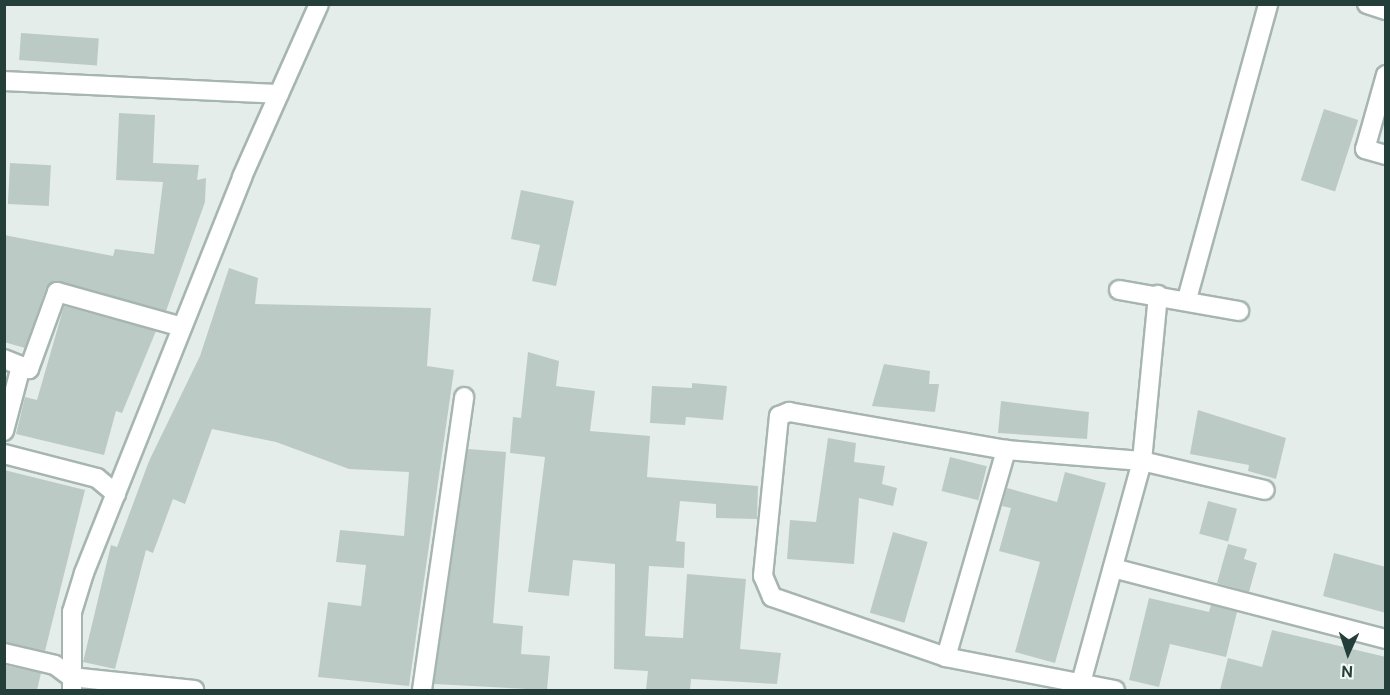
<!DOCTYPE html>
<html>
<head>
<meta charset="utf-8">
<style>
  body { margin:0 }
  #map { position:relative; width:1390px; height:695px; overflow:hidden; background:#e4edea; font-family:"DM Sans",sans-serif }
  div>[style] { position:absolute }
  .building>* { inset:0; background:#bccac6; transform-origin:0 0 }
  .roads { filter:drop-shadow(2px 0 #a7b5b1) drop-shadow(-2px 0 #a7b5b1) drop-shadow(0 2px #a7b5b1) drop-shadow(0 -2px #a7b5b1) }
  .minor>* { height:18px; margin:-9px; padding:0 9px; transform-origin:9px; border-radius:9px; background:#fff }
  span { translate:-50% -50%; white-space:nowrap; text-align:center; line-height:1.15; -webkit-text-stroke:5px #f4f9f7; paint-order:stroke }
  .frame { position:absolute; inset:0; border:6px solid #243e39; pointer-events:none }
  .north { position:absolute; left:1318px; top:623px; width:60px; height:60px; -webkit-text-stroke:4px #f4f9f7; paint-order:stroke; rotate:183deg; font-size:16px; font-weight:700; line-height:24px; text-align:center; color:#243e39 }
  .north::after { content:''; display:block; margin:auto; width:21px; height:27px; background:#243e39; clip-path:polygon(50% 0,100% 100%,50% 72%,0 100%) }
</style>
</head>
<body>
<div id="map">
  <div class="building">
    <div style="left:21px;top:33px;width:78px;height:27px;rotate:4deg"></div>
    <div style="left:1324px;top:109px;width:36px;height:75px;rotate:18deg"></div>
    <div style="clip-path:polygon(119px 113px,155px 115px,153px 163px,199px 165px,197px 180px,206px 178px,205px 202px,166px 311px,55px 281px,46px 288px,25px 348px,4px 342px,4px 235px,113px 256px,115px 249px,154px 254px,163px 182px,116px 180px)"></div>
    <div style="left:10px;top:163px;width:41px;height:41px;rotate:3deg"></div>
    <div style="clip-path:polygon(521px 190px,574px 201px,556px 286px,532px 281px,540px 245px,511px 239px)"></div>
    <div style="clip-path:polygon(229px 268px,258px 278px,255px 304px,431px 308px,427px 366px,454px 370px,409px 686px,318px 677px,328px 602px,361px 606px,366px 565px,336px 562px,340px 530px,404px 536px,409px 472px,349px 469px,276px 442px,212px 429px,185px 504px,173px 499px,153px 553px,146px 550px,115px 669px,83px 662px,111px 545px,117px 547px,149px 461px,200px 356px)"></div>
    <div style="clip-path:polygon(64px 306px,156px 331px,122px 413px,116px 411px,104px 455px,16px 434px,25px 397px,37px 400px)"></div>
    <div style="clip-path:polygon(528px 352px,559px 361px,556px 386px,595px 391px,590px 431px,650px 436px,647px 477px,758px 486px,757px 519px,716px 518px,716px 504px,680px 501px,676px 541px,685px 542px,684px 568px,649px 566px,645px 636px,683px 638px,687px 574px,746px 579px,740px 649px,781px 653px,777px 684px,691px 679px,690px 690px,646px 690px,648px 671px,614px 669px,615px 564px,573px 560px,569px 596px,528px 592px,545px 457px,510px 453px,513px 417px,521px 418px)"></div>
    <div style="clip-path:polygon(884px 364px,930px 371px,929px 384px,939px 384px,935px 412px,872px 406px)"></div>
    <div style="clip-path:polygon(692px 383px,727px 386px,723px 420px,686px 417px,685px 425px,650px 423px,652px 386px,692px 388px)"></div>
    <div style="clip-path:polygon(1001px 401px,1089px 412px,1087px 439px,998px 433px)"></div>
    <div style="clip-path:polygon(1198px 410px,1286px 438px,1276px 479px,1248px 471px,1249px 465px,1190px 454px)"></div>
    <div style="clip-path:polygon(828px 438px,856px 443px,854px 462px,885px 466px,882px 484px,897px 488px,893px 506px,859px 498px,854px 564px,787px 559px,790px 520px,816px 522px)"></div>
    <div style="clip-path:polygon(468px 449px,506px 452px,493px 623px,523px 626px,521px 654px,550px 656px,547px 690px,434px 684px)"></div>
    <div style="left:950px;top:457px;width:38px;height:35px;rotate:14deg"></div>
    <div style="clip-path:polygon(4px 470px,85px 490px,45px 651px,4px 642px)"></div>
    <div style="clip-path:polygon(1065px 472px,1106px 483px,1055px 663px,1015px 652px,1040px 562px,999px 551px,1011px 508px,1002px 506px,1007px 488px,1057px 502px)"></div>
    <div style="left:1208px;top:501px;width:30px;height:34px;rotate:15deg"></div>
    <div style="left:893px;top:532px;width:36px;height:84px;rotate:16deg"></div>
    <div style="clip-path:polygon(1228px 544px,1247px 549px,1244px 559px,1257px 563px,1249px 592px,1217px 583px)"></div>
    <div style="clip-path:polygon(1334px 553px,1386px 567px,1386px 613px,1323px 596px)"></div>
    <div style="clip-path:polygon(1149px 598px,1209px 612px,1211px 605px,1237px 612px,1226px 657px,1170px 644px,1159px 687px,1129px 680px)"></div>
    <div style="clip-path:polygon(1272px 630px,1386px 657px,1386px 690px,1220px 690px,1228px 658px,1262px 667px)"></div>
    <div style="clip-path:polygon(4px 665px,41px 673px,37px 690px,4px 690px)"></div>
  </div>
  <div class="roads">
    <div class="minor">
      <div style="left:1367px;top:4px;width:20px;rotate:18deg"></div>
      <div style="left:1386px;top:75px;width:77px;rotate:105.8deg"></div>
      <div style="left:1365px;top:149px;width:22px;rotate:16deg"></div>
      <div style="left:4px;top:81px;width:275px;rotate:2.7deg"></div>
      <div style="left:1119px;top:290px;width:122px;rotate:9.9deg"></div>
      <div style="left:1187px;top:299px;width:306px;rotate:-74.6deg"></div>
      <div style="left:4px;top:359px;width:27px;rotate:22deg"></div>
      <div style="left:29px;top:369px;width:82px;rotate:-70deg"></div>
      <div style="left:57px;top:292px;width:130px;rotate:15.6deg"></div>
      <div style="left:4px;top:431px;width:67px;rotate:-75.3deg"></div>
      <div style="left:4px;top:454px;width:96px;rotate:14.5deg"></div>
      <div style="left:97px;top:478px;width:25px;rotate:40deg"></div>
      <div style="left:1113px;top:568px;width:282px;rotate:14.6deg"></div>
      <div style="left:4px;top:653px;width:52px;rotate:13.2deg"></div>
      <div style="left:55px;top:665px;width:20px;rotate:37deg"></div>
      <div style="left:71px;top:677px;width:124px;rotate:6deg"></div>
      <div style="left:946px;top:657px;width:216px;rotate:-73.8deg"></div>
      <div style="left:72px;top:690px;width:78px;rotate:-90deg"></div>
      <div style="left:72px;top:612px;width:41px;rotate:-72.9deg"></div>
      <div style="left:84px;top:573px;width:426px;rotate:-68.2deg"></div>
      <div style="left:242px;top:177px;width:189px;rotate:-66deg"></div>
      <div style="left:422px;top:690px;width:296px;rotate:-81.8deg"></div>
      <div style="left:1079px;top:690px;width:238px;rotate:-74.6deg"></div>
      <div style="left:1142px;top:461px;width:167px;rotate:-84.5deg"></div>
      <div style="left:1115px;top:690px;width:172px;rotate:-169deg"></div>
      <div style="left:946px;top:657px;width:184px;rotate:-161deg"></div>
      <div style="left:772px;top:597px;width:23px;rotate:-113deg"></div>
      <div style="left:763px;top:576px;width:161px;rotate:-84.3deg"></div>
      <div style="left:779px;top:416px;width:11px;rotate:-22deg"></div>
      <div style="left:789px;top:412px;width:220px;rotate:9.9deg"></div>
      <div style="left:1006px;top:450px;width:136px;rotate:4.6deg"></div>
      <div style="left:1142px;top:461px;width:126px;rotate:13.3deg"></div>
    </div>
  </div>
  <div class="frame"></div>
  <div class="north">N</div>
</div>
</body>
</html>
